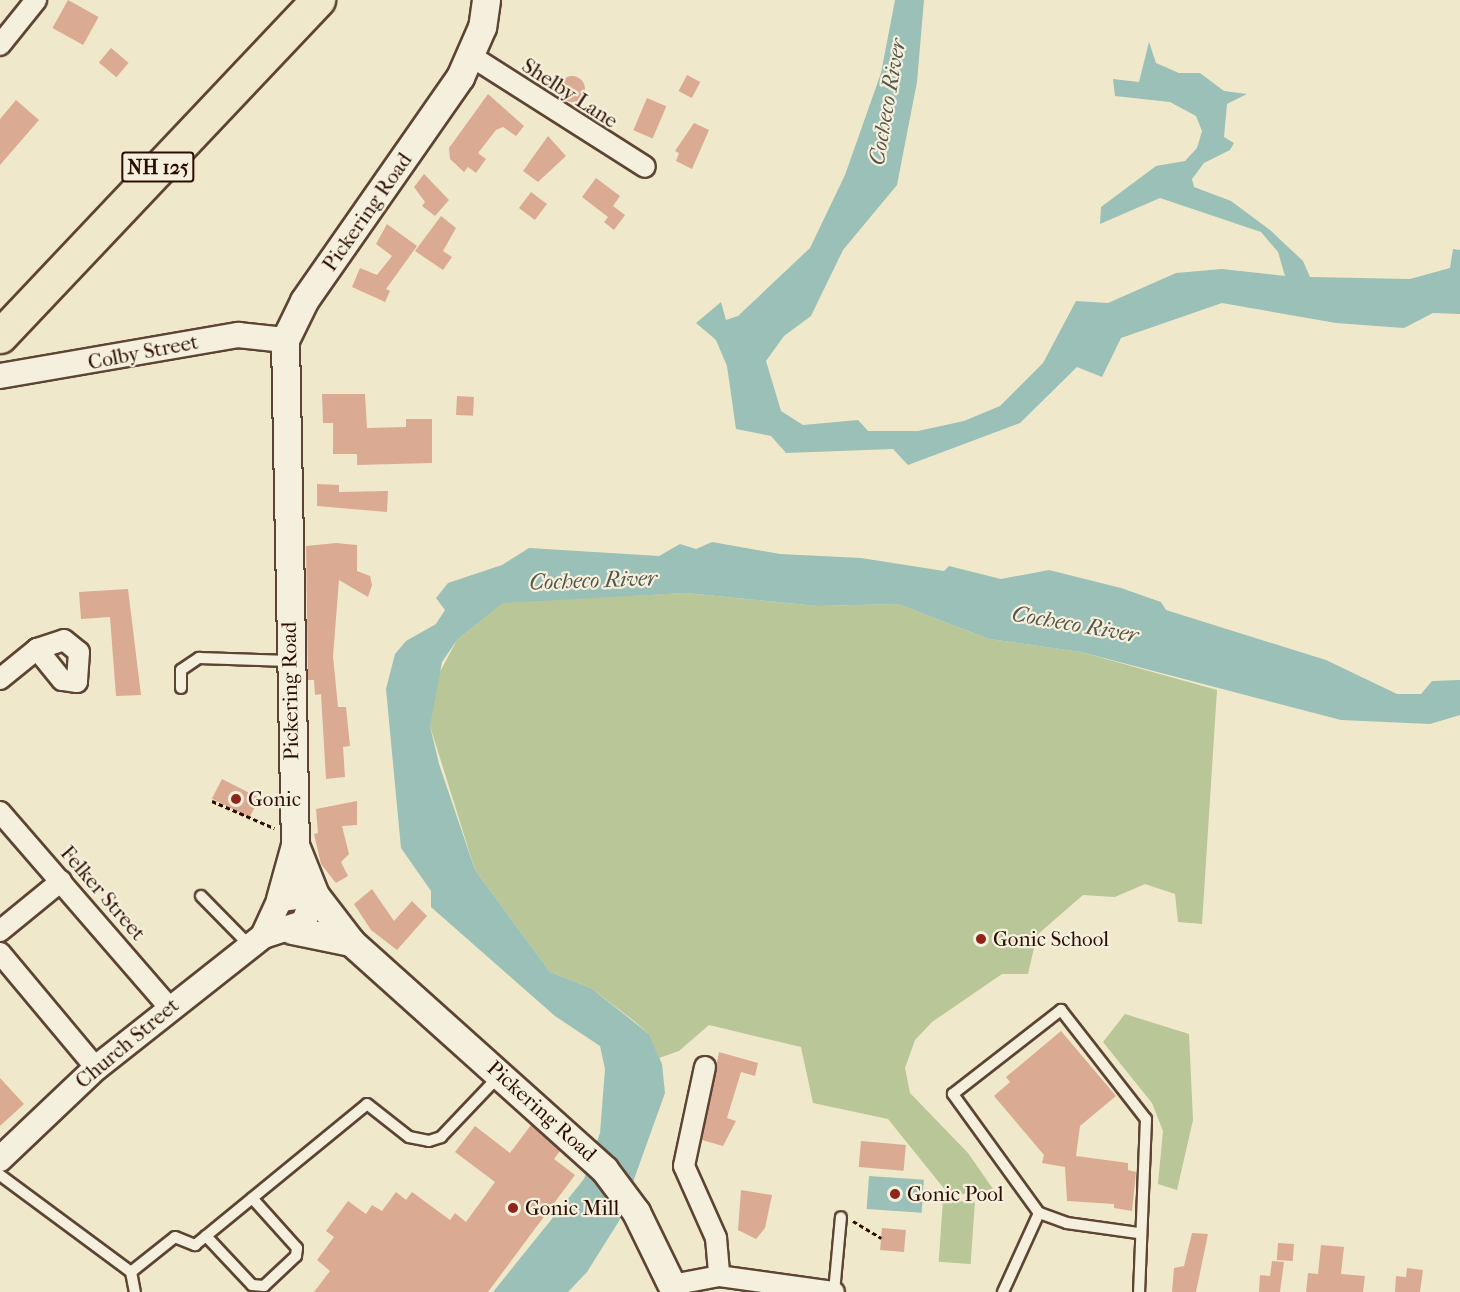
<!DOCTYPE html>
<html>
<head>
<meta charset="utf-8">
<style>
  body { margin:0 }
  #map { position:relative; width:1460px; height:1292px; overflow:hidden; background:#f0e8ca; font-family:"IM FELL French Canon",serif }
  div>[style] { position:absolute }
  .green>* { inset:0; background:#b8c698; transform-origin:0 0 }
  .water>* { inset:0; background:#9ac0b7; transform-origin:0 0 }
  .building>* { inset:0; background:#dbaa93; transform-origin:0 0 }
  .round { border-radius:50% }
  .path>* { height:3px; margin-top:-1.5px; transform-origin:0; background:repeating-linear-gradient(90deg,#2c0d01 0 4.5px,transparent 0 7.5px) }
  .roads { filter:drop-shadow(2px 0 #5d4433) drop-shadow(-2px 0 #5d4433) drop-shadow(0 2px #5d4433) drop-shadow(0 -2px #5d4433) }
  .service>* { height:10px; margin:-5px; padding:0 5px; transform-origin:5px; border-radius:5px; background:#f5f0dd }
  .minor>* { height:20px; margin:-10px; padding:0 10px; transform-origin:10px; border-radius:10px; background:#f5f0dd }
  .tertiary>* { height:24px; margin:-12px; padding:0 12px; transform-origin:12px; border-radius:12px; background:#f5f0dd }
  .secondary>* { height:27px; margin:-13.5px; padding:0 13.5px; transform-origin:13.5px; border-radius:13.5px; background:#f5f0dd }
  .trunk>* { height:33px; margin:-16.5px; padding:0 16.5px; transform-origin:16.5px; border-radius:16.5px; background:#f0e8ca }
  .dots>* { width:16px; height:16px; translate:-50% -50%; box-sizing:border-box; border:3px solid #f5f0dd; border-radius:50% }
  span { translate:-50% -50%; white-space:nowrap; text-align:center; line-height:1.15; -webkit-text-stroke:4.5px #f5f0dd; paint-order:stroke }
  .shield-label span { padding:2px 4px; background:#f5f0dd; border:2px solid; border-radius:4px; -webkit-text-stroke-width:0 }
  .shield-label { font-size:20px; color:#2c0d01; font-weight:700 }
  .street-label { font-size:21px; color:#2c0d01 }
  .poi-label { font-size:21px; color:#2c0d01 }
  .left { translate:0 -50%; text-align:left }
  .water-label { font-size:22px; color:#58554a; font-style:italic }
</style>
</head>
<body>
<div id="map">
  <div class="green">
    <div style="clip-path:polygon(686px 593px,817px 606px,898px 604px,989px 639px,1081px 652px,1217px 690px,1202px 924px,1178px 922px,1175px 894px,1145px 884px,1115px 897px,1083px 895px,1037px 935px,1028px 974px,1002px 974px,932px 1022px,915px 1040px,905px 1068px,910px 1093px,968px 1153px,993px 1189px,950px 1196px,888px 1119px,813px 1103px,801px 1047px,709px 1025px,679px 1051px,659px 1058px,649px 1034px,634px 1021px,591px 988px,550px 972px,475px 870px,430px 726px,435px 681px,457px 640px,504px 602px)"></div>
    <div style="clip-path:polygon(1125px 1014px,1189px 1034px,1193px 1120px,1177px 1190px,1158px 1184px,1163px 1131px,1152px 1103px,1103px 1042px)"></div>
    <div style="left:943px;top:1200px;width:32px;height:62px;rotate:4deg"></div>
  </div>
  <div class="water">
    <div style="clip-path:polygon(895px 0,924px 0,917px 82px,897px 185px,843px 250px,811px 316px,784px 336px,766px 361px,781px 411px,803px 425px,858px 420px,868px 431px,918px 431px,964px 421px,1000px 406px,1043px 363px,1076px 301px,1108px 303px,1176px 273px,1222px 269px,1285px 276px,1278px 252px,1261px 232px,1160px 198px,1100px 224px,1101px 207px,1156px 166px,1185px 161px,1197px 148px,1202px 131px,1196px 116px,1170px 102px,1115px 96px,1113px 79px,1139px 82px,1149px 42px,1156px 63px,1179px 73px,1200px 73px,1224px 91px,1247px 94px,1227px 104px,1224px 137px,1234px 143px,1230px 150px,1204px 163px,1192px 179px,1194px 187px,1231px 201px,1270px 230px,1303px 261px,1310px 277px,1410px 279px,1450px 268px,1453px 249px,1460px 250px,1460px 314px,1433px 313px,1404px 328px,1336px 323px,1222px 303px,1121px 338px,1102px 377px,1077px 367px,1020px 423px,908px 465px,893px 449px,786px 453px,771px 436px,736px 429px,727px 366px,716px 340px,696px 323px,721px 302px,726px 320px,738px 316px,810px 248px,845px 175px,881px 73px)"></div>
    <div style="clip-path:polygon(712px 542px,780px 554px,861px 558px,944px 571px,949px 566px,1001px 579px,1049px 570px,1121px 588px,1161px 602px,1166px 610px,1326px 660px,1397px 694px,1421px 694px,1432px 681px,1460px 680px,1460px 715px,1430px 724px,1341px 720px,1081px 652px,989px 639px,898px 604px,817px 606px,686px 593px,503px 603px,457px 640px,442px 662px,430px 726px,439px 764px,475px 870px,550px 972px,591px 988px,649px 1034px,662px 1064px,665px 1093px,619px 1221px,587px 1272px,568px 1292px,493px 1292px,584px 1179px,600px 1133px,605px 1069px,600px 1046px,555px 1016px,431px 907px,431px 891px,401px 848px,386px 689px,395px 654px,406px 641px,436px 624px,445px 610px,436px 598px,448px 583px,502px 565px,529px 548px,659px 556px,680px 544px,696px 549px)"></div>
    <div style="left:869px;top:1176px;width:55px;height:33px;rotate:4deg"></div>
  </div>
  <div class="building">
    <div style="left:68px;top:0;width:35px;height:32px;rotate:29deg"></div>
    <div style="left:111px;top:48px;width:23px;height:19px;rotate:40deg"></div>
    <div style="left:687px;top:75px;width:15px;height:18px;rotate:28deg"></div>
    <div class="round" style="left:559px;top:76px;width:26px;height:26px"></div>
    <div style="clip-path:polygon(488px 94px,524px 126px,516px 136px,503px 127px,496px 130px,478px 153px,486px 159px,476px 173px,468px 167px,464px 172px,450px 159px,449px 148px)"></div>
    <div style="left:647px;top:98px;width:21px;height:35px;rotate:23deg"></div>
    <div style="clip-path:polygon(16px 100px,39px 120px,0 165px,0 119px)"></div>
    <div style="clip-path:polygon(694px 123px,709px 130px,692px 169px,676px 161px,679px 153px,675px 151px)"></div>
    <div style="clip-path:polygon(548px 136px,566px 156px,538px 182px,523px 171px)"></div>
    <div style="clip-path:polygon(424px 174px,449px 200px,435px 216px,422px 206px,425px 202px,414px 187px)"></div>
    <div style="clip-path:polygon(596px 178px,620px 196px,613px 206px,625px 215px,614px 230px,604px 222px,608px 217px,582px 197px)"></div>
    <div style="left:531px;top:192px;width:20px;height:20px;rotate:37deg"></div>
    <div style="clip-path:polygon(441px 216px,456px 228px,443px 251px,452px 257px,443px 270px,415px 251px)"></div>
    <div style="clip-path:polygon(387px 224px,417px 246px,386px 289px,390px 291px,385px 302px,352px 287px,360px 268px,377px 275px,392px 256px,376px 244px)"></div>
    <div style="clip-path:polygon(322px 394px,365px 394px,367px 428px,406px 427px,406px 419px,432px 419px,432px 463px,357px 465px,357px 454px,333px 454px,333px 423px,323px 423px)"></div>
    <div style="left:457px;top:396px;width:17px;height:19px;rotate:3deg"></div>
    <div style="clip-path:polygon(317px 484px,339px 485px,339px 492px,388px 491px,387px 512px,317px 506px)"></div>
    <div style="clip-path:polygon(336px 543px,357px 545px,357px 571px,370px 576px,372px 585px,368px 597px,339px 580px,333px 656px,338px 707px,346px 707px,350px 746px,343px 747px,345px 777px,326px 779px,321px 694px,315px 695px,314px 680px,308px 680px,306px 546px)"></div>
    <div style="clip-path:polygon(128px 589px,141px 695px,116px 696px,110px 617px,81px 619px,79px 592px)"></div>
    <div style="left:222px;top:779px;width:42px;height:22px;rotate:27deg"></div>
    <div style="clip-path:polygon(357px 801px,357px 825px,342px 826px,349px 854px,341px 862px,348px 876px,336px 883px,321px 864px,314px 834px,318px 833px,316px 809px)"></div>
    <div style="clip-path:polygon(372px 889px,394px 921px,412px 901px,427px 916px,397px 950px,371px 930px,354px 904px)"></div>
    <div style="clip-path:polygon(1061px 1031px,1116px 1096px,1080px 1126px,1076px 1156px,1128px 1163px,1128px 1170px,1136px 1172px,1132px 1211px,1114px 1208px,1114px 1204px,1067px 1201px,1065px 1167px,1042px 1163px,1044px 1155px,994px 1096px,1010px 1082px,1006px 1077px)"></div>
    <div style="clip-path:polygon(719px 1052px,758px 1063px,755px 1076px,741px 1072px,727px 1118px,736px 1121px,723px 1146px,702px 1140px)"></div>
    <div style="clip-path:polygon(0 1078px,24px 1104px,0 1126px)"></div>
    <div style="clip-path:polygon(531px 1125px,560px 1151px,554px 1159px,575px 1175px,488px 1292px,314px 1292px,330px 1271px,317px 1260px,334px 1237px,326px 1231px,348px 1201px,366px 1214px,372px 1205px,382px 1211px,396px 1192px,406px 1200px,412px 1192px,450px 1220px,455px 1213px,466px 1222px,495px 1182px,455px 1152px,475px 1126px,510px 1153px)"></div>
    <div style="left:861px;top:1141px;width:45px;height:26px;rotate:5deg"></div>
    <div style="clip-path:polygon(741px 1190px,772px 1195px,765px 1228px,756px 1239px,738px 1230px)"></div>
    <div style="left:882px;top:1228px;width:24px;height:22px;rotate:5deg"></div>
    <div style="clip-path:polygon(1192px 1233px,1208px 1234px,1196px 1292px,1172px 1292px,1174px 1268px,1184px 1266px)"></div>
    <div style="left:1278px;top:1243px;width:16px;height:17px;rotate:4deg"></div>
    <div style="clip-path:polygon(1321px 1245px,1344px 1247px,1341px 1274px,1365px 1276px,1363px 1292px,1306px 1292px,1308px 1273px,1318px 1274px)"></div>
    <div style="clip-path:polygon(1272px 1261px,1284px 1262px,1280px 1292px,1259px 1292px,1260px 1275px,1270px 1276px)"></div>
    <div style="clip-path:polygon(1407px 1268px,1423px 1270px,1420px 1292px,1395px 1292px,1396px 1276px,1406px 1277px)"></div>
  </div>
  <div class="path">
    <div style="left:212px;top:801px;width:68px;rotate:23.5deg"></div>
    <div style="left:853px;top:1221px;width:33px;rotate:31deg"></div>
  </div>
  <div class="roads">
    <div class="service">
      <div style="left:181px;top:688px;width:18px;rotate:-90deg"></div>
      <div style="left:181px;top:670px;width:22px;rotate:-34deg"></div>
      <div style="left:199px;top:658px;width:90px;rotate:1.9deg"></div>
      <div style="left:201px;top:896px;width:70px;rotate:45.6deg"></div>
      <div style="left:0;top:1175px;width:163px;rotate:36.5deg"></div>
      <div style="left:131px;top:1272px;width:56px;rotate:-38.5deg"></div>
      <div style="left:175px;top:1237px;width:22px;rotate:22deg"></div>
      <div style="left:195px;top:1245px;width:222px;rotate:-39.3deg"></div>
      <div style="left:367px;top:1104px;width:53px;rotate:38.2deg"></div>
      <div style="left:409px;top:1137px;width:20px;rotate:11deg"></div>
      <div style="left:429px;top:1141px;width:13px;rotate:-18deg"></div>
      <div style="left:441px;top:1137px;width:84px;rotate:-46.4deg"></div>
      <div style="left:1138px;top:1233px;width:72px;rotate:-172deg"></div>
      <div style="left:1067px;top:1223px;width:30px;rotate:-160deg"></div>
      <div style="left:1039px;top:1213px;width:147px;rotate:-125.9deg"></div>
      <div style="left:953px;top:1094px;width:137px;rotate:-37.9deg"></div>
      <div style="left:1061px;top:1010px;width:138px;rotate:52.1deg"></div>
      <div style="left:1146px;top:1119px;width:173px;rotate:92.3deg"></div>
      <div style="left:206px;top:1236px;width:67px;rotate:46.8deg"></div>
      <div style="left:252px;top:1285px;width:12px;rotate:5deg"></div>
      <div style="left:264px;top:1286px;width:44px;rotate:-43.2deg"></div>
      <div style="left:296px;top:1256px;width:8px;rotate:-83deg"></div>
      <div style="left:297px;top:1248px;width:67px;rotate:-132deg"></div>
      <div style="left:131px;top:1272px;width:20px;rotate:79deg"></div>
      <div style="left:834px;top:1292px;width:75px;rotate:-84.7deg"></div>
      <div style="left:1003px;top:1292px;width:87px;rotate:-65.5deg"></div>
    </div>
    <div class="minor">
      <div style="left:0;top:45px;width:58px;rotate:-51.3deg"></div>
      <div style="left:471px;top:56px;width:206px;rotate:32.5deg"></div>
      <div style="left:0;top:679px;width:48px;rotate:-39deg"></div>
      <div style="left:37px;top:649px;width:28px;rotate:-18deg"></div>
      <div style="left:64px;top:640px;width:19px;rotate:39deg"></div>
      <div style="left:79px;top:652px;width:30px;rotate:94deg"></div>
      <div style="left:77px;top:682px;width:15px;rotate:-172deg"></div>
      <div style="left:62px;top:680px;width:40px;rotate:-129deg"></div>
      <div style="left:0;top:812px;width:258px;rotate:49.1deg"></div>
      <div style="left:0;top:931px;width:79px;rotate:-39.3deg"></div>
      <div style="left:0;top:953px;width:150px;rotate:50.1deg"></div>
      <div style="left:705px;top:1067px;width:101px;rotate:102deg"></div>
      <div style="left:684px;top:1166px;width:79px;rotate:66deg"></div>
      <div style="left:716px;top:1238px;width:38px;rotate:85deg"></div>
      <div style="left:672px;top:1285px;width:48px;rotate:-10.8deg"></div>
      <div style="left:719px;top:1276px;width:116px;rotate:7.9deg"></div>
    </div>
    <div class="tertiary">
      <div style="left:0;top:376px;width:242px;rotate:-9.8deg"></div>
      <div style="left:238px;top:335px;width:47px;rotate:6.1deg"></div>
      <div style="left:0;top:1159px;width:132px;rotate:-43.5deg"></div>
      <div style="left:96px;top:1068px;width:213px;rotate:-38.3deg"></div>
      <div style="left:263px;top:936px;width:41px;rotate:-65.3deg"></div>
      <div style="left:280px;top:899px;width:35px;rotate:-7deg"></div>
      <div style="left:315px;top:895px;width:30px;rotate:113deg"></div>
      <div style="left:303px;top:923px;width:42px;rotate:162deg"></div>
    </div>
    <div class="secondary">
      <div style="left:486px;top:0;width:27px;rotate:98deg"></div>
      <div style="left:482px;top:27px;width:55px;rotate:113.7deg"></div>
      <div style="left:460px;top:77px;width:273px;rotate:124.9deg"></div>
      <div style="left:304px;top:301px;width:43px;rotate:116deg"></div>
      <div style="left:285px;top:340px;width:505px;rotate:88.87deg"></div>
      <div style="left:295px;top:845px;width:54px;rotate:68.2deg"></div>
      <div style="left:315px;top:895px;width:59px;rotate:52.5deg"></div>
      <div style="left:351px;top:942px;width:340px;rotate:41.9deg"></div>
      <div style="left:604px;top:1169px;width:54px;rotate:53.3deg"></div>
      <div style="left:636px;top:1212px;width:89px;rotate:64deg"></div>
      <div style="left:280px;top:899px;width:56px;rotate:-74.5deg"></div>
      <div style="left:292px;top:930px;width:60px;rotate:11.5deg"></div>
    </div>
    <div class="trunk">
      <div style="left:0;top:336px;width:463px;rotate:-46.6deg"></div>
    </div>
  </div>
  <div class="dots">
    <div style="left:236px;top:799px;background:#8f2418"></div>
    <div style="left:981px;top:939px;background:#8f2418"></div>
    <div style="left:895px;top:1194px;background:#8f2418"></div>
    <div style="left:513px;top:1208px;background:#8f2418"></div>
  </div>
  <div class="shield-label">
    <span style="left:158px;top:167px">NH 125</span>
  </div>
  <div class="street-label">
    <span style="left:570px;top:93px;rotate:33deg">Shelby Lane</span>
    <span style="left:367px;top:212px;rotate:-55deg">Pickering Road</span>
    <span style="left:143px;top:352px;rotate:-11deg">Colby Street</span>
    <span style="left:290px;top:691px;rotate:-91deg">Pickering Road</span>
    <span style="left:103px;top:893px;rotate:49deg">Felker Street</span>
    <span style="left:127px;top:1043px;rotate:-40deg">Church Street</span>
    <span style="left:542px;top:1111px;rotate:42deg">Pickering Road</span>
  </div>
  <div class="poi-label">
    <span class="left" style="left:248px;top:799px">Gonic</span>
    <span class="left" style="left:993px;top:939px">Gonic School</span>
    <span class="left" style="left:907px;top:1194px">Gonic Pool</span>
    <span class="left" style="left:525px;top:1208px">Gonic Mill</span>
  </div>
  <div class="water-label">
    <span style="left:888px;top:102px;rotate:-80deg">Cocheco River</span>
    <span style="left:593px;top:581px;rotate:-2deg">Cocheco River</span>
    <span style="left:1075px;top:625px;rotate:10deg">Cocheco River</span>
  </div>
</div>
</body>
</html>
